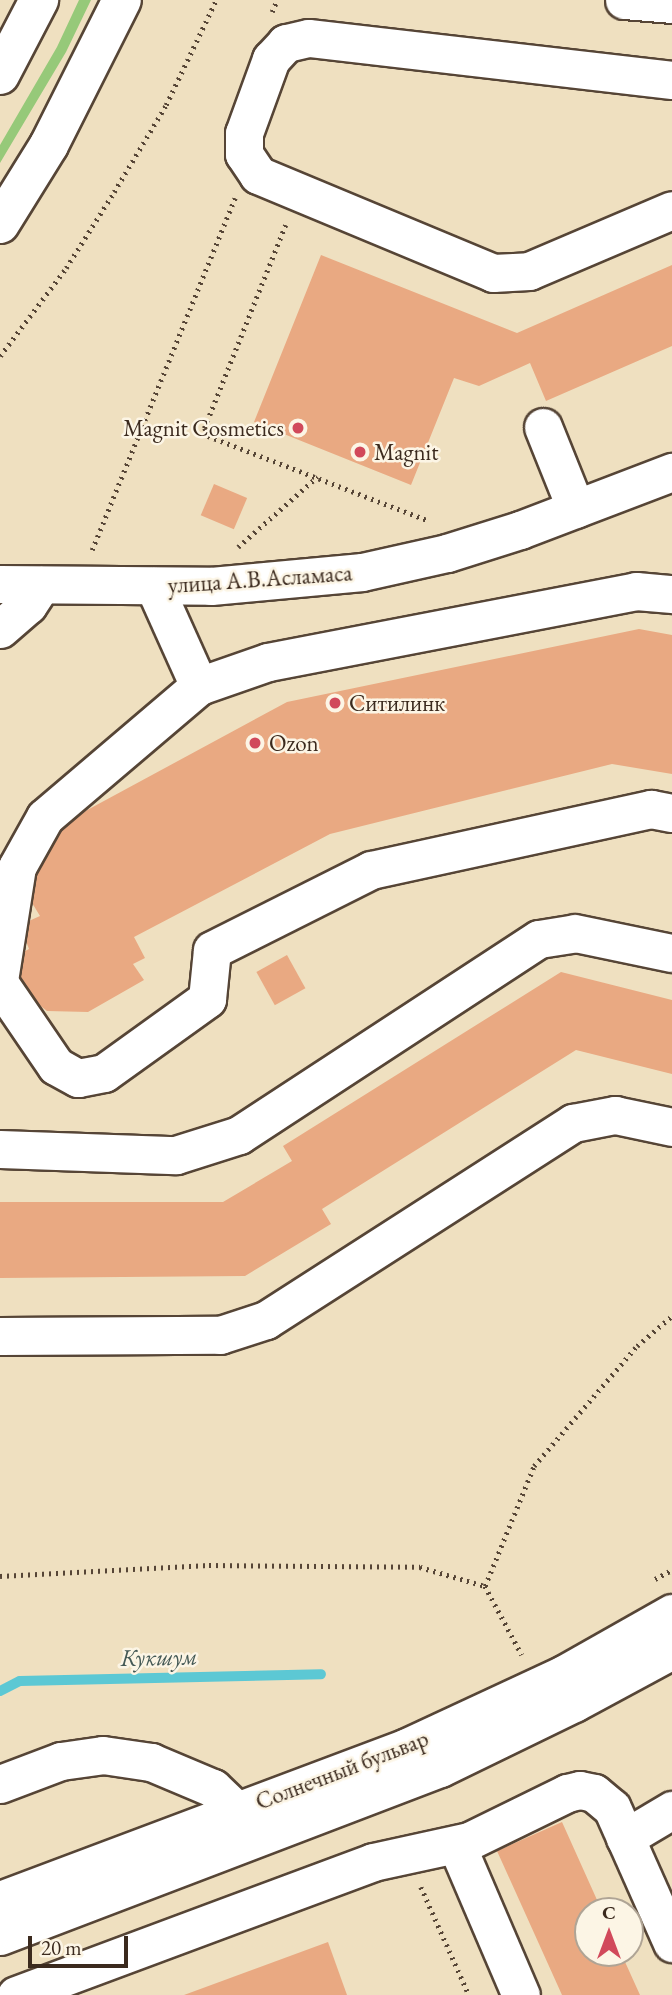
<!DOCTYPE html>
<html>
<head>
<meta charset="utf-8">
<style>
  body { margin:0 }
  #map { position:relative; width:672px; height:1995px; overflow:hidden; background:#efe0c0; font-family:"EB Garamond",serif }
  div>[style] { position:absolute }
  .green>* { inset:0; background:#96c979 }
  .stream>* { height:10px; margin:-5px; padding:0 5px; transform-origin:5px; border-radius:5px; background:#5cc8d4 }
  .building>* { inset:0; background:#e9a982; transform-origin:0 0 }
  .path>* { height:4.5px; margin-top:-2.25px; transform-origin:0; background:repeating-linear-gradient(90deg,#564536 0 2px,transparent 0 7px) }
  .roads { filter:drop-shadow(2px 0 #564536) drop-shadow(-2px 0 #564536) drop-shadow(0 2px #564536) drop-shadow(0 -2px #564536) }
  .minor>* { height:37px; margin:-18.5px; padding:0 18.5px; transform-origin:18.5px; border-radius:18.5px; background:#fff }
  .major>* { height:38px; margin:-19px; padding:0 19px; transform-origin:19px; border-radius:19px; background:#fff }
  .dots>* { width:19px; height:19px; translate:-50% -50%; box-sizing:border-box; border:4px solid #fcf5e5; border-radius:50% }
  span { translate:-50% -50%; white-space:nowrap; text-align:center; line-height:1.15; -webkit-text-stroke:5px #fcf5e5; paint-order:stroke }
  .poi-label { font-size:23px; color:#3b2a1e }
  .right { translate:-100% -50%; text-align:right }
  .left { translate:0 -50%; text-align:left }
  .street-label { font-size:23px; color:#3b2a1e }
  .water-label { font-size:24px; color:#455955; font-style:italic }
  .north { position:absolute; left:574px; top:1897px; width:70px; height:70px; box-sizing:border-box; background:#fcf5e5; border:2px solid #afa495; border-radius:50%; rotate:0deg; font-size:19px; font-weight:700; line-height:28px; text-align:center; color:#3b2a1e }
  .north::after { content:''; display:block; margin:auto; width:24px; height:32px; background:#d1495b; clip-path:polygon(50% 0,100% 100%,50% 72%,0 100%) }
  .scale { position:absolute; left:28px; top:1936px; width:100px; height:32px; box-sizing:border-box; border:4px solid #3b2a1e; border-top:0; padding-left:9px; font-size:21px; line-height:24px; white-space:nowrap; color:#3b2a1e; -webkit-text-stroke:5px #fcf5e5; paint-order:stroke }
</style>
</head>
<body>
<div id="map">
  <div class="green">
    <div style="clip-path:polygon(79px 0,91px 0,66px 52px,0 163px,0 145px,57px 47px)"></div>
  </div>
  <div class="stream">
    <div style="left:0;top:1691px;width:22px;rotate:-27deg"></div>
    <div style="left:20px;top:1681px;width:301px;rotate:-1.3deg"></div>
  </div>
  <div class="building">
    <div style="clip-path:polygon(321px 255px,517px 333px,672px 265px,672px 346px,546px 401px,530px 363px,479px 386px,454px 378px,411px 485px,254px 422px)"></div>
    <div style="left:214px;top:484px;width:36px;height:34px;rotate:23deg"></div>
    <div style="clip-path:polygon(639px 629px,672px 635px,672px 774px,612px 764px,330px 834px,134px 937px,145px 958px,133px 964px,144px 980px,88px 1012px,47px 1011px,23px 992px,10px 959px,29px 949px,20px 925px,40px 916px,23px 888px,54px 828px,287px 702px)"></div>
    <div style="left:287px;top:955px;width:38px;height:35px;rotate:61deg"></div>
    <div style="clip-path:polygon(561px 972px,672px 1000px,672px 1074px,576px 1050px,322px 1209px,331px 1224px,245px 1276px,0 1278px,0 1202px,223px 1202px,292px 1161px,283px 1146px)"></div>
    <div style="clip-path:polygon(562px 1822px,602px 1911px,588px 1911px,588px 1953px,621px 1953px,640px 1995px,562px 1995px,497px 1851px)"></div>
    <div style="clip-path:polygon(328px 1942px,347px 1995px,184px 1995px)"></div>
  </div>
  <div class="path">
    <div style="left:272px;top:12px;width:13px;rotate:-67deg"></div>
    <div style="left:286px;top:225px;width:219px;rotate:111.8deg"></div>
    <div style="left:205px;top:428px;width:9px;rotate:69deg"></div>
    <div style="left:208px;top:436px;width:237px;rotate:21deg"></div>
    <div style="left:0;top:356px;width:110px;rotate:-53.1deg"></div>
    <div style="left:66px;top:268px;width:90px;rotate:-57.7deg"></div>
    <div style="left:114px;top:192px;width:101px;rotate:-59.1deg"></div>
    <div style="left:166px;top:105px;width:116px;rotate:-64.5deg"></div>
    <div style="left:238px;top:547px;width:106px;rotate:-41.5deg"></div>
    <div style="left:92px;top:550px;width:380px;rotate:-67.9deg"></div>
    <div style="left:0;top:1576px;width:209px;rotate:-3deg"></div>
    <div style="left:209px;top:1565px;width:211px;rotate:0.5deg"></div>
    <div style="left:420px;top:1567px;width:68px;rotate:16.3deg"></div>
    <div style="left:485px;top:1586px;width:78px;rotate:61.8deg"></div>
    <div style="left:655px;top:1579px;width:19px;rotate:-28deg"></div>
    <div style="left:485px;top:1586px;width:130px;rotate:-67.8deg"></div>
    <div style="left:534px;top:1466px;width:158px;rotate:-49.4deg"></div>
    <div style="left:637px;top:1346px;width:46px;rotate:-40.6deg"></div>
    <div style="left:421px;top:1887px;width:118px;rotate:66deg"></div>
  </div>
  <div class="roads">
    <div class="minor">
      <div style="left:624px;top:0;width:48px;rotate:4.8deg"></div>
      <div style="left:672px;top:80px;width:366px;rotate:-173.4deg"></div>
      <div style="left:308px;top:38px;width:23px;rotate:167deg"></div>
      <div style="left:286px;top:43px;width:22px;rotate:133deg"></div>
      <div style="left:271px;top:59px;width:79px;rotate:110deg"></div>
      <div style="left:244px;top:133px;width:21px;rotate:90deg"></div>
      <div style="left:244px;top:154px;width:25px;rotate:56deg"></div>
      <div style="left:258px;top:175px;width:255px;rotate:22.6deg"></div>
      <div style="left:493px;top:273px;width:36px;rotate:-3deg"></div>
      <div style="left:529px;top:271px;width:155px;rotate:-23.1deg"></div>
      <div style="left:543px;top:427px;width:88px;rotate:68.1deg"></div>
      <div style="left:0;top:584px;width:211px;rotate:0.5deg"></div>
      <div style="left:211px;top:586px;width:152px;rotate:-5.3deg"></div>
      <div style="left:362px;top:572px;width:87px;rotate:-12.6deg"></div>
      <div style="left:447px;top:553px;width:77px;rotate:-17.5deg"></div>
      <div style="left:520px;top:530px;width:163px;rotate:-20.9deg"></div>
      <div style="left:154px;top:586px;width:110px;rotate:65.8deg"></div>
      <div style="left:0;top:629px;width:37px;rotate:-41deg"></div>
      <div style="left:28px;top:605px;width:24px;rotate:-57deg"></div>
      <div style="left:0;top:974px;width:108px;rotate:-81deg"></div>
      <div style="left:17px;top:867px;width:57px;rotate:-60.8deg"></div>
      <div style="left:45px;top:817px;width:202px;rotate:-40.4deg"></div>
      <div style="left:199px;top:686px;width:73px;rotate:-19.2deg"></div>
      <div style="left:268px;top:662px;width:375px;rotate:-10.9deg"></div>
      <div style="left:636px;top:591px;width:36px;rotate:5deg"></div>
      <div style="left:0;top:984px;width:99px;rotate:55.7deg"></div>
      <div style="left:56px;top:1066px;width:25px;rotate:29deg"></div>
      <div style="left:78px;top:1078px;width:26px;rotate:-11deg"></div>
      <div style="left:104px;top:1073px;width:127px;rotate:-35.7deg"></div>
      <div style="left:207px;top:999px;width:49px;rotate:-84.2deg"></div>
      <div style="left:212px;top:950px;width:178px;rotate:-26.7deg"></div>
      <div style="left:371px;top:870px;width:287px;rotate:-12.3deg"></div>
      <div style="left:651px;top:809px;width:21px;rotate:11deg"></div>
      <div style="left:0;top:1149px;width:176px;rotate:2deg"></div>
      <div style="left:176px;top:1155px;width:66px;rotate:-17.6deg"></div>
      <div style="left:239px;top:1135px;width:358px;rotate:-33.2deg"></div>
      <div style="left:539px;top:939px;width:36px;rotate:-9deg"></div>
      <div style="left:575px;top:933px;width:99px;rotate:11.7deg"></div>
      <div style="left:0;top:1336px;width:220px;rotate:-0.3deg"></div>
      <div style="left:220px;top:1335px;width:48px;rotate:-18.1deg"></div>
      <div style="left:266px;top:1320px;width:365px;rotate:-32.7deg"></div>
      <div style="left:573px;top:1123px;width:43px;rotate:-10.8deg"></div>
      <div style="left:615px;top:1115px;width:58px;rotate:11.9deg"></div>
      <div style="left:0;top:1784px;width:65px;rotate:-20.7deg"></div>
      <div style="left:61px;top:1761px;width:42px;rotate:-8.1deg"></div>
      <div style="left:103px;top:1755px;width:49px;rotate:8.3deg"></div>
      <div style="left:151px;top:1762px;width:67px;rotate:22.8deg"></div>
      <div style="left:213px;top:1788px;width:33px;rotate:44deg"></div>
      <div style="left:237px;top:1811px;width:22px;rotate:66deg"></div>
      <div style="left:625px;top:1838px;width:55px;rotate:-30.8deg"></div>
      <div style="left:457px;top:1846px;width:162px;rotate:66.8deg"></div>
      <div style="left:0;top:1900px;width:435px;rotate:-20.6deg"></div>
      <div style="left:407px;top:1747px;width:173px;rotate:-24.9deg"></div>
      <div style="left:564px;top:1674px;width:124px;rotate:-29.5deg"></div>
      <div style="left:0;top:1936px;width:471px;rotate:-20.9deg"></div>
      <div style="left:440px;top:1768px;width:149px;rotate:-25.9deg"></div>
      <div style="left:574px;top:1703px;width:111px;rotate:-28.4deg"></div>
      <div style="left:16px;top:1995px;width:381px;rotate:-20.4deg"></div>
      <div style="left:373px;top:1862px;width:98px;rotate:-12.3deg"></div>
      <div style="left:469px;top:1841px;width:109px;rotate:-26.1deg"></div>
      <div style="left:567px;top:1793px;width:13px;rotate:-13deg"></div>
      <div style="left:580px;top:1790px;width:14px;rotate:12deg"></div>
      <div style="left:594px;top:1793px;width:23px;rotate:40deg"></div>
      <div style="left:612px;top:1808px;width:148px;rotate:66deg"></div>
    </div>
    <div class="major">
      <div style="left:0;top:75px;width:85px;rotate:-62.5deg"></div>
      <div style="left:0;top:224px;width:93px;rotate:-58.2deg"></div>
      <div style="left:49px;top:145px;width:162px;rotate:-63.3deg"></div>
    </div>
  </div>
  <div class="dots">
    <div style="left:298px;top:428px;background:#d1495b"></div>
    <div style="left:360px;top:452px;background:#d1495b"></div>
    <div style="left:335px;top:703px;background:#d1495b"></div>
    <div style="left:255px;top:743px;background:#d1495b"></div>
  </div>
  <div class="poi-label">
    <span class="right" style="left:284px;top:428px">Magnit Cosmetics</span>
    <span class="left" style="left:374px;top:452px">Magnit</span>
    <span class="left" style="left:349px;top:703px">Ситилинк</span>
    <span class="left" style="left:269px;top:743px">Ozon</span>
  </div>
  <div class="street-label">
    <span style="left:260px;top:579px;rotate:-4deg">улица А.В.Асламаса</span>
    <span style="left:342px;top:1770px;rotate:-21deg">Солнечный бульвар</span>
  </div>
  <div class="water-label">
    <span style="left:159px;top:1657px;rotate:-1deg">Кукшум</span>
  </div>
  <div class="north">С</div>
  <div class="scale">20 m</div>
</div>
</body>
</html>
